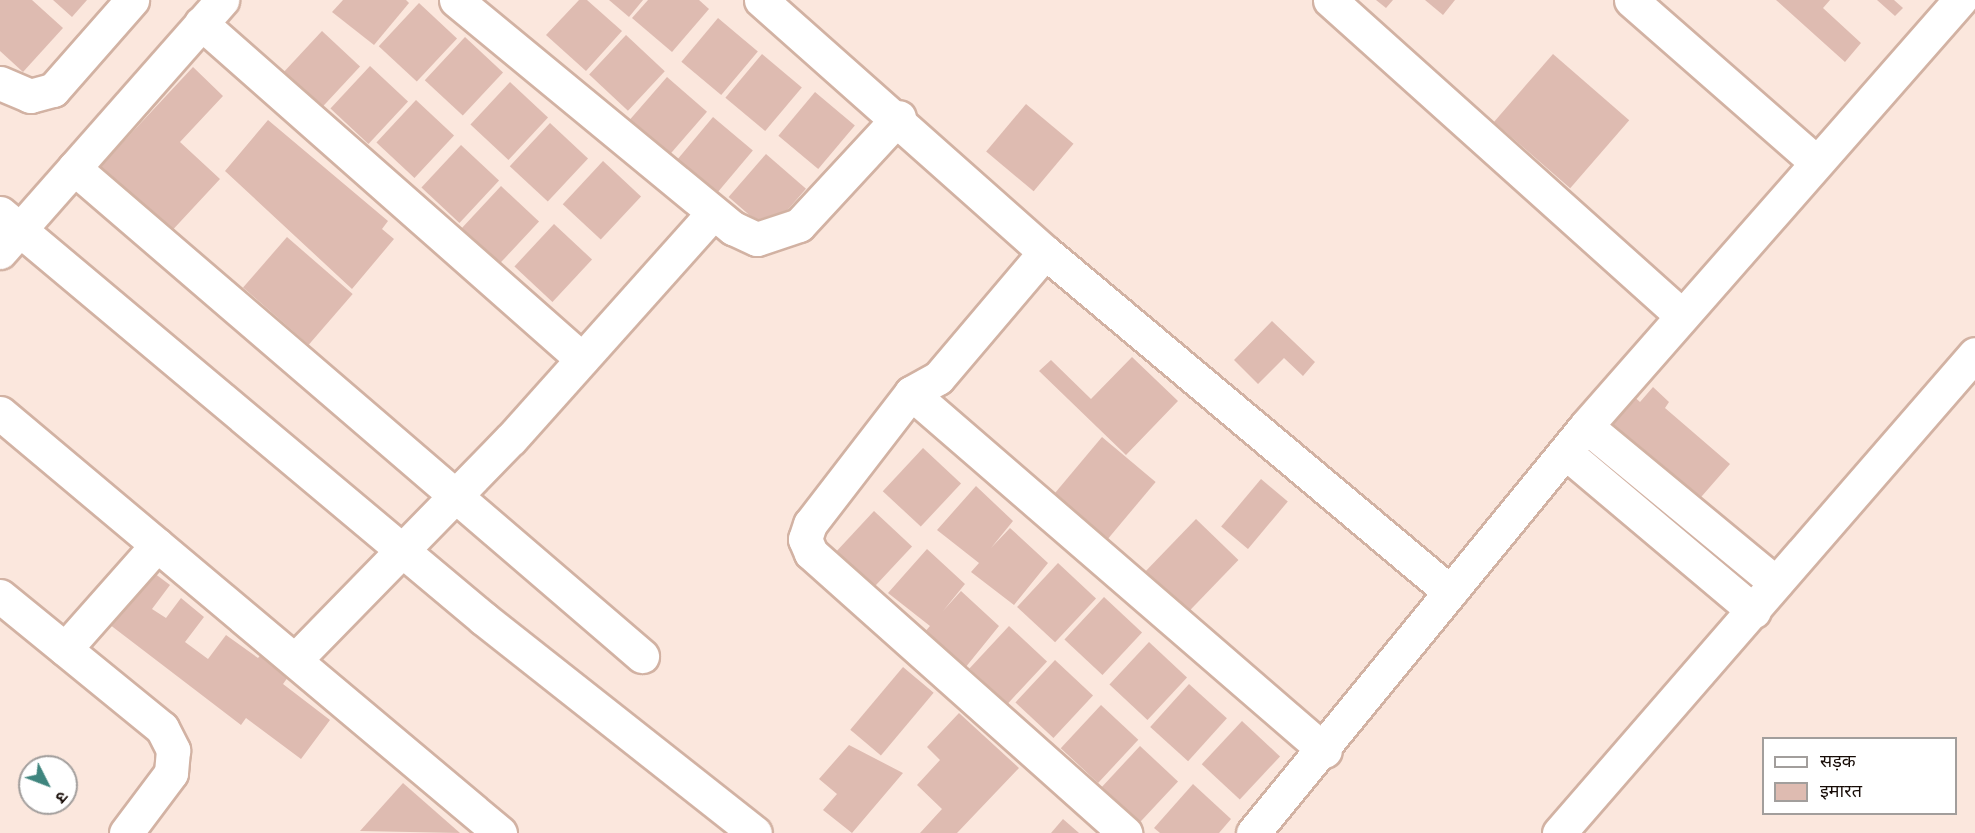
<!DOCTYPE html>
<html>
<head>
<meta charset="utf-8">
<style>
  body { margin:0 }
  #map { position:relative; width:1975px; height:833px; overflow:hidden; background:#fbe7dd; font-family:Georgia,"Noto Sans Devanagari",serif }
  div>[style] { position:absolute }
  .building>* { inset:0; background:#debbb1; transform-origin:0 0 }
  .roads { filter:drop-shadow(2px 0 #d2b2a3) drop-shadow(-2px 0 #d2b2a3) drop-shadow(0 2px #d2b2a3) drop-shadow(0 -2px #d2b2a3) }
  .minor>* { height:33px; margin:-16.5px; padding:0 16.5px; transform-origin:16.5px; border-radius:16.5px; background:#fff }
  span { translate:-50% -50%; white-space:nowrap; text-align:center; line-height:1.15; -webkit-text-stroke:4.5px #fff; paint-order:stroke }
  .legend { position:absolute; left:1762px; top:737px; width:195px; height:78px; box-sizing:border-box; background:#fff; border:2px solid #a29e9c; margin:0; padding:8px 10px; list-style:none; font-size:18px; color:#170c07 }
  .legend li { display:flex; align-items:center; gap:12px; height:30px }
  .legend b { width:30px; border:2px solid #a29e9c }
  .north { position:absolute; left:18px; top:755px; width:60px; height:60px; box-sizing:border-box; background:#fff; border:2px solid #a29e9c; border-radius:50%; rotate:132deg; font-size:16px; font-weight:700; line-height:24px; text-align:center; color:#170c07 }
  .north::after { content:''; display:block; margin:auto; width:21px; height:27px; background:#3f857e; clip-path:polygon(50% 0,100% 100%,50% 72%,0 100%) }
</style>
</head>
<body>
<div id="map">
  <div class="building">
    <div style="clip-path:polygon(0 0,32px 0,63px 28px,23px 72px,0 51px)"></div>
    <div style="clip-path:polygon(53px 0,87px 0,72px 17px)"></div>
    <div style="clip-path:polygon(343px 0,406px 0,409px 3px,374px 45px,332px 12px)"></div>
    <div style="clip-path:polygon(579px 0,587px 0,622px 31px,586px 71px,546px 35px)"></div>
    <div style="clip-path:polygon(609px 0,643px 0,629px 17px)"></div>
    <div style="clip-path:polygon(648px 0,699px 0,709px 9px,672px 52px,632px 18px)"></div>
    <div style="clip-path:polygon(1376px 0,1393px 0,1386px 8px)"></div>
    <div style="clip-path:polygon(1425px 0,1455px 0,1443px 15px)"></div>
    <div style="clip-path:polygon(1776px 0,1830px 0,1823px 8px,1861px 43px,1845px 62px)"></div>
    <div style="clip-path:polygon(1877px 0,1894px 0,1903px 8px,1895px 16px)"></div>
    <div style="left:419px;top:3px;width:52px;height:59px;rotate:43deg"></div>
    <div style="left:718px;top:18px;width:52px;height:57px;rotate:40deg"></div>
    <div style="left:322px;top:31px;width:52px;height:58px;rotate:43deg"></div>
    <div style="left:626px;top:35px;width:53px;height:54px;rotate:43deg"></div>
    <div style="left:465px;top:37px;width:52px;height:59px;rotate:43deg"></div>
    <div style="left:762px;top:54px;width:52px;height:57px;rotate:40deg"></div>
    <div style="left:1553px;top:54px;width:101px;height:90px;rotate:41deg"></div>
    <div style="left:370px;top:66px;width:52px;height:58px;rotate:43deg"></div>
    <div style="clip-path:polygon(193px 67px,223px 96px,180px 142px,220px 179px,167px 236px,97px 170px)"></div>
    <div style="left:667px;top:77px;width:53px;height:57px;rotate:41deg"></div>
    <div style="left:510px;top:82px;width:52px;height:58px;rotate:43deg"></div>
    <div style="left:815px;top:92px;width:52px;height:57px;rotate:40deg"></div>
    <div style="left:416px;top:100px;width:52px;height:58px;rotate:43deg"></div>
    <div style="left:1026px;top:104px;width:62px;height:62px;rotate:40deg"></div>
    <div style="left:713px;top:117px;width:52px;height:57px;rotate:40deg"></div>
    <div style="clip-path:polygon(268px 120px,388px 221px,382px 229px,394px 239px,352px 289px,225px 171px)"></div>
    <div style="left:550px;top:123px;width:52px;height:59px;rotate:43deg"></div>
    <div style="left:461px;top:145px;width:52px;height:58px;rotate:43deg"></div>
    <div style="left:766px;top:154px;width:53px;height:57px;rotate:41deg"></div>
    <div style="left:603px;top:161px;width:52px;height:59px;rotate:43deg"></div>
    <div style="left:501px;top:186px;width:52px;height:59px;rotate:43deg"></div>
    <div style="left:554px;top:224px;width:52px;height:58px;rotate:43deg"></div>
    <div style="left:287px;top:237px;width:87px;height:67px;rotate:41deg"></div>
    <div style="clip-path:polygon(1272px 321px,1315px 362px,1303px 376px,1284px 358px,1258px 384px,1234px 360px)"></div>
    <div style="clip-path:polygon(1132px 357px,1178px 401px,1126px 455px,1039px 371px,1051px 360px,1091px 399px)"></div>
    <div style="clip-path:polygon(1653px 387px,1669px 402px,1665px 408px,1730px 464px,1695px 504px,1604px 426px,1631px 394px,1640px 402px)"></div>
    <div style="left:1102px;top:437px;width:70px;height:77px;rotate:40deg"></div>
    <div style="left:923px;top:448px;width:52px;height:59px;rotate:43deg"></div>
    <div style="left:1261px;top:479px;width:35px;height:62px;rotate:40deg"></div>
    <div style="clip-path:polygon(976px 486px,1013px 521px,991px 548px,1010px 528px,1048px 563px,1014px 605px,971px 572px,979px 563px,937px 530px)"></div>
    <div style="left:874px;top:511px;width:52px;height:59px;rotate:43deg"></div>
    <div style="left:1196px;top:519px;width:59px;height:76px;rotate:44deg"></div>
    <div style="clip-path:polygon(927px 549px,965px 584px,943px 611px,961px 591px,999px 626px,965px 668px,923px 634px,930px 626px,888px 593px)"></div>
    <div style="left:1058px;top:563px;width:52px;height:60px;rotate:43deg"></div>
    <div style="clip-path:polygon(146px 567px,170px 585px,152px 609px,166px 618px,181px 598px,204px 617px,185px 642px,208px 659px,226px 635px,258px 658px,263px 652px,291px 673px,283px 684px,330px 720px,301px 759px,246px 718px,241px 725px,105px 621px)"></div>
    <div style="left:1104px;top:597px;width:52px;height:58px;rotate:43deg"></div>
    <div style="left:1009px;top:626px;width:52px;height:58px;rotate:43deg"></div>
    <div style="left:1149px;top:642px;width:52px;height:58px;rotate:43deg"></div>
    <div style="left:1055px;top:660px;width:52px;height:58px;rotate:43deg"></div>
    <div style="left:903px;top:667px;width:40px;height:82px;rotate:40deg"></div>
    <div style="left:1189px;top:684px;width:51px;height:58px;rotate:42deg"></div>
    <div style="left:1101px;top:705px;width:51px;height:59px;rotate:43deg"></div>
    <div style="clip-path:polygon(959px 713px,1019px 768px,957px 833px,920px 833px,942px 809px,917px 785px,940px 760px,927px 747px)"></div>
    <div style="left:1242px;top:721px;width:52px;height:59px;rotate:43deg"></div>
    <div style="clip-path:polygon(849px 745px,903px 773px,852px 833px,823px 810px,837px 794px,819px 779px)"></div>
    <div style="left:1140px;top:746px;width:52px;height:59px;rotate:43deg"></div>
    <div style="clip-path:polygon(403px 783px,460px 833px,360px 831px)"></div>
    <div style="clip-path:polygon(1193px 784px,1231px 819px,1219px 833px,1160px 833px,1154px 828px)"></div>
    <div style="clip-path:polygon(1063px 819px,1079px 833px,1051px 833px)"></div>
  </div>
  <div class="roads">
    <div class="minor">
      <div style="left:456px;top:0;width:359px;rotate:39.5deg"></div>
      <div style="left:733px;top:228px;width:26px;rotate:25deg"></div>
      <div style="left:757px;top:239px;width:44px;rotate:-18.4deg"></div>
      <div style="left:799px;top:225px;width:147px;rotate:-47.2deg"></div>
      <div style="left:761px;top:0;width:380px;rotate:41.6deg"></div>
      <div style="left:1045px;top:252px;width:529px;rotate:40.01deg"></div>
      <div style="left:1330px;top:0;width:473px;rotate:41.9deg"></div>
      <div style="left:1631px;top:0;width:244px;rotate:41.2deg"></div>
      <div style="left:201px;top:23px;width:508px;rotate:41.41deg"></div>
      <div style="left:0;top:83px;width:33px;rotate:23deg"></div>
      <div style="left:30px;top:96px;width:24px;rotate:-15deg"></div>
      <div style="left:53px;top:90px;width:120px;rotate:-48.7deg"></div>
      <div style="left:74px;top:168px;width:749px;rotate:40.67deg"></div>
      <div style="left:0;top:213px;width:632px;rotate:39.99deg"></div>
      <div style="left:484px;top:619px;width:345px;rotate:38.3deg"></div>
      <div style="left:0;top:252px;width:336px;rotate:-48.6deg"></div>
      <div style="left:1045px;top:252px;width:165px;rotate:130.3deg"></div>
      <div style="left:938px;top:378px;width:31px;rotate:151deg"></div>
      <div style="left:911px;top:393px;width:165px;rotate:127.6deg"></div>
      <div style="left:810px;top:524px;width:16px;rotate:108deg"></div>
      <div style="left:805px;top:539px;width:15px;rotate:67deg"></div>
      <div style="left:811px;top:553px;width:421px;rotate:41.7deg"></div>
      <div style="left:911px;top:393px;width:547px;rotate:40.85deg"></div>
      <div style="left:0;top:413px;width:653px;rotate:40.03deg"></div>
      <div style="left:1586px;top:426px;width:246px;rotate:39.6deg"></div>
      <div style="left:1565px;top:452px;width:247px;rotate:40.1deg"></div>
      <div style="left:0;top:596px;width:209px;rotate:39.2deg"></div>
      <div style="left:162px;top:728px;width:25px;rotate:63deg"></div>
      <div style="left:173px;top:750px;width:23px;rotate:95deg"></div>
      <div style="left:171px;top:773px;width:75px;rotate:126.9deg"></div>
      <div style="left:65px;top:649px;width:139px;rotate:-48.5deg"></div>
      <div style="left:295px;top:660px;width:309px;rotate:-45.7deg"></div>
      <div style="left:511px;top:439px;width:303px;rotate:-48.2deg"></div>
      <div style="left:1253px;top:833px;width:526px;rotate:-50.71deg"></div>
      <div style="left:1586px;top:426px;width:567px;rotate:-48.72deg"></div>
      <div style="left:1559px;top:833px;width:634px;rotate:-49.03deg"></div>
    </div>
  </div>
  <ul class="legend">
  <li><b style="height:8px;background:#fff"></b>सड़क</li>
  <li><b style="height:16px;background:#debbb1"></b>इमारत</li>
  </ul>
  <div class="north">उ</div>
</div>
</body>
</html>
